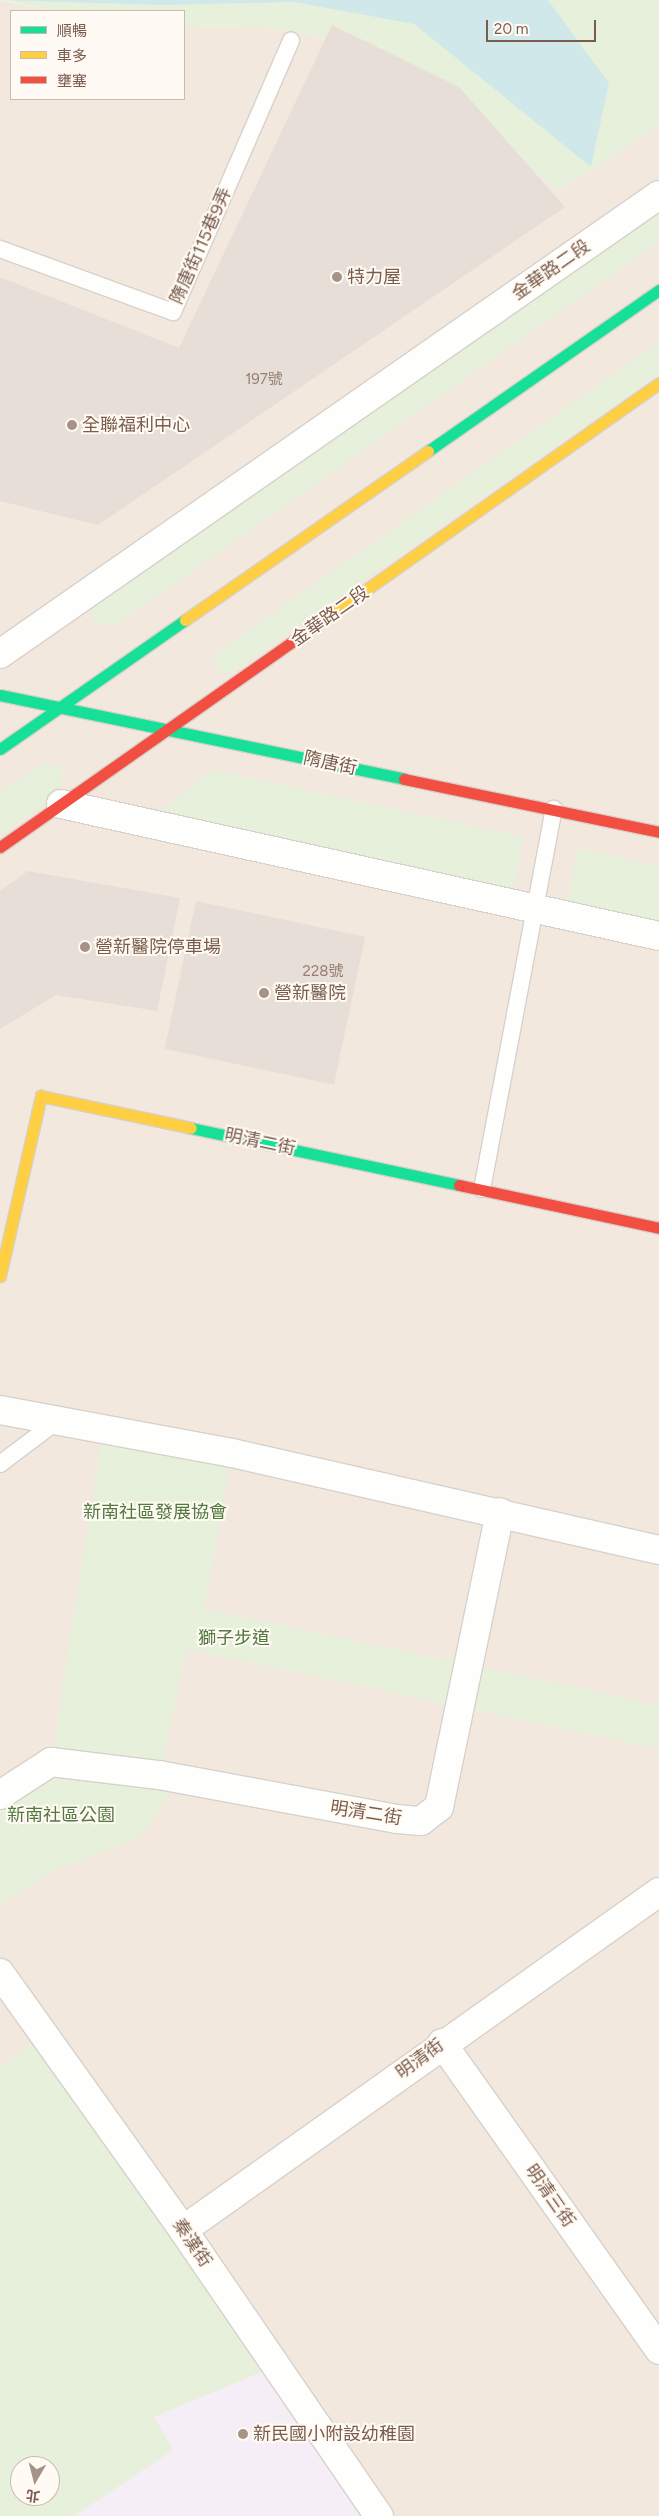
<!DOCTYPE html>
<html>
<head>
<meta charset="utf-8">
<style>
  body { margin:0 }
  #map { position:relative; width:659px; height:2516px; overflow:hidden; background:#f9f5f0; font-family:Figtree,"Noto Sans TC",sans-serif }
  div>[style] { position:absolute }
  .residential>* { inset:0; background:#f2e8de }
  .education>* { inset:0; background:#f6eef6 }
  .green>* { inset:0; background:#e7f0db }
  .water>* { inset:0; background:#d0e8ea }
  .building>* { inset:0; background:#e6ded7; transform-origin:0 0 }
  .roads { filter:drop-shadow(1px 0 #d7d1cb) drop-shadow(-1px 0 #d7d1cb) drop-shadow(0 1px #d7d1cb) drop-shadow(0 -1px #d7d1cb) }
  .lane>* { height:16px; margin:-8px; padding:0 8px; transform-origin:8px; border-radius:8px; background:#fefefd }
  .street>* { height:28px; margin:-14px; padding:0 14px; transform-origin:14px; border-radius:14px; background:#fefefd }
  .fast>* { height:11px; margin:-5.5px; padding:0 5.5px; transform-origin:5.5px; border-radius:5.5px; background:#16e098 }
  .slow>* { height:11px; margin:-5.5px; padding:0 5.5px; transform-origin:5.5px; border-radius:5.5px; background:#ffcf43 }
  .jam>* { height:11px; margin:-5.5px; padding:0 5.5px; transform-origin:5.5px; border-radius:5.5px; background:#f24e42 }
  .dots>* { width:14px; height:14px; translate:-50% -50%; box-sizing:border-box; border:2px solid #fffaf3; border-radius:50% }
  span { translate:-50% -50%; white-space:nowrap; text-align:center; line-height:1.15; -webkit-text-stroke:4px #fffaf3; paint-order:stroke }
  .number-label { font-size:15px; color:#977e72 }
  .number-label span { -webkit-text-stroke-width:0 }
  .street-label { font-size:18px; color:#7a5c4d }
  .poi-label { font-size:18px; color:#7a5c4d }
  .left { translate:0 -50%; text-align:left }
  .park-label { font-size:18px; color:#537a41 }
  .legend { position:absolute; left:10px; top:10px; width:175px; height:90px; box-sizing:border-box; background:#fffaf3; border:1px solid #cabbb1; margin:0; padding:6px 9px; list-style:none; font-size:15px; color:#7a5c4d }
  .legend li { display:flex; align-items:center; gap:10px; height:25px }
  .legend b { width:25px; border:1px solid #cabbb1 }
  .north { position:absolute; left:10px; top:2456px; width:50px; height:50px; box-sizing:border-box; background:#fffaf3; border:1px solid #cabbb1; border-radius:50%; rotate:188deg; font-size:14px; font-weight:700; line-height:20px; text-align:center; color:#7a5c4d }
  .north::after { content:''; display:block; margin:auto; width:18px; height:22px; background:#a69286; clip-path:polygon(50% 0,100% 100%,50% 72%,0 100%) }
  .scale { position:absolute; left:486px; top:20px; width:110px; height:22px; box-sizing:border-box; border:2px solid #7a5c4d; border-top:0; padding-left:6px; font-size:15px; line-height:18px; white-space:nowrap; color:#7a5c4d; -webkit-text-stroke:4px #fffaf3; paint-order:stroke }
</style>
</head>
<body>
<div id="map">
  <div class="residential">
    <div style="clip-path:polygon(evenodd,0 0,53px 11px,11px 11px,11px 99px,184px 99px,184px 28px,262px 27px,382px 48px,559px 191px,659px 126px,659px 2516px,0 2516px,0 0,20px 2466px,50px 2466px,50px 2496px,20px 2496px,20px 2466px)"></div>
  </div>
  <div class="education">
    <div style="clip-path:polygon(275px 2366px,379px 2516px,74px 2516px,173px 2450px,153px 2417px)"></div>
  </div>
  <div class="green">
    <div style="clip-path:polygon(4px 0,659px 0,659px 126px,559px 191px,382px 48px,262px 27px,184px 28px,184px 11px,53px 11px)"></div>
    <div style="clip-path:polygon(659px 205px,659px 242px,116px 625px,97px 624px,90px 617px,91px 605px)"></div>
    <div style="clip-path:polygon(659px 342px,659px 374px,231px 673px,222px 672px,213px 665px,215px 654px,220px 650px)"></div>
    <div style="clip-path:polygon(42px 764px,62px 767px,61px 787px,56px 795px,0 835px,0 793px)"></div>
    <div style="clip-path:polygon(213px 770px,524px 837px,513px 891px,153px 817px)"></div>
    <div style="clip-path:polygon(577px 848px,659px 866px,659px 924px,567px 904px)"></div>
    <div style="clip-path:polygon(103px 1429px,232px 1453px,204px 1609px,659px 1705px,659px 1749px,187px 1649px,159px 1775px,180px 1779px,139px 1839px,56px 1869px,0 1905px,0 1795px,51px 1762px)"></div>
    <div style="clip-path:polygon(evenodd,44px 2036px,275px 2366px,154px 2417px,173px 2450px,74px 2516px,0 2516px,0 2066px,44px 2036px,20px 2466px,50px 2466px,50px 2496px,20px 2496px,20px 2466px)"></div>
  </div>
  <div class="water">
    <div style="clip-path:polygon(0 0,548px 0,609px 83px,591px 167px,414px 24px,294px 2px,162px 5px)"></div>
  </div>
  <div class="building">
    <div style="clip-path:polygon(332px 25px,459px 87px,565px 207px,98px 525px,0 501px,0 277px,179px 348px)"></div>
    <div style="clip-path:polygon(28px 871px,180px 898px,157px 1011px,56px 995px,0 1029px,0 891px)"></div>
    <div style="left:196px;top:901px;width:173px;height:151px;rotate:12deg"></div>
  </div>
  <div class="roads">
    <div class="lane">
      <div style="left:0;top:249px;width:184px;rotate:20deg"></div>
      <div style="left:173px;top:312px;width:296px;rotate:-66.5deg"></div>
      <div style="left:482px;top:1189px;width:387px;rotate:-79.3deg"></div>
      <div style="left:0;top:1464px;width:71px;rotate:-37deg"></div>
    </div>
    <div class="street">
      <div style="left:0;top:654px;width:803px;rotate:-34.86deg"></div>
      <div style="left:61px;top:804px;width:612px;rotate:12.45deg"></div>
      <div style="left:0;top:1410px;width:236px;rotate:10.5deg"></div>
      <div style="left:232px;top:1453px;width:438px;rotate:12.8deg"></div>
      <div style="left:0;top:1795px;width:61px;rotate:-32.9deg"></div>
      <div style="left:51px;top:1762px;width:109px;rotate:6.9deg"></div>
      <div style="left:159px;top:1775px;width:242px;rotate:10.5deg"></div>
      <div style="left:397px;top:1819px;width:24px;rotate:5deg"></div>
      <div style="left:421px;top:1821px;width:23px;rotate:-38deg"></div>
      <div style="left:439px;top:1807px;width:301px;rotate:-78.3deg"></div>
      <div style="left:0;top:1973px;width:315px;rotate:54.5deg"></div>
      <div style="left:183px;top:2230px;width:347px;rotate:55.6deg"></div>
      <div style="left:442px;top:2043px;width:376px;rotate:54.7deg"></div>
      <div style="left:183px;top:2230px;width:584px;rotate:-35.38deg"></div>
    </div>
    <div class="fast">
      <div style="left:428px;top:451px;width:282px;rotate:-34.9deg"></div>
      <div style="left:0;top:695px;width:413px;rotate:11.7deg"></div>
      <div style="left:0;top:749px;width:226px;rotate:-34.9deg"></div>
      <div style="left:191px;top:1128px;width:274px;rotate:12deg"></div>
    </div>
    <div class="slow">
      <div style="left:185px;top:620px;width:296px;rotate:-34.8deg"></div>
      <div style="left:316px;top:625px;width:420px;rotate:-35.2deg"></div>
      <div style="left:0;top:1276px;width:185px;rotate:-77.2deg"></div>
      <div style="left:41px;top:1096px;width:153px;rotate:12deg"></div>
    </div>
    <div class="jam">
      <div style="left:404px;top:779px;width:260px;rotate:11.7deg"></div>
      <div style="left:0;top:847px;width:386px;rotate:-35.1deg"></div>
      <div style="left:459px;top:1185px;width:205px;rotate:12.1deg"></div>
    </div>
  </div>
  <div class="dots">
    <div style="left:337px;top:277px;background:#a69286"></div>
    <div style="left:72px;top:425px;background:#a69286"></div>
    <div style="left:85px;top:947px;background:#a69286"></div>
    <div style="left:264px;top:993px;background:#a69286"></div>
    <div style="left:243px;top:2434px;background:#a69286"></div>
  </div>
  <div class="number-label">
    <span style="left:264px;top:380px">197號</span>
    <span style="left:323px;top:972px">228號</span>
  </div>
  <div class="street-label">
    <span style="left:201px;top:246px;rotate:-66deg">隋唐街115巷9弄</span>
    <span style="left:551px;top:270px;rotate:-35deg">金華路二段</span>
    <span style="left:330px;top:616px;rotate:-35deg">金華路二段</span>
    <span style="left:330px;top:763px;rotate:12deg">隋唐街</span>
    <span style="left:260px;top:1142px;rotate:12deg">明清二街</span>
    <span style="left:366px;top:1813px;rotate:9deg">明清二街</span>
    <span style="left:420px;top:2059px;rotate:-36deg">明清街</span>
    <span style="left:550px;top:2196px;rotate:55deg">明清三街</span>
    <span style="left:192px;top:2243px;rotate:56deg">秦漢街</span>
  </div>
  <div class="poi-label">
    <span class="left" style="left:347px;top:277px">特力屋</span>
    <span class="left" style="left:82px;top:425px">全聯福利中心</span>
    <span class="left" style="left:95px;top:947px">營新醫院停車場</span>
    <span class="left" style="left:274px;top:993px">營新醫院</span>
    <span class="left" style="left:253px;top:2434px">新民國小附設幼稚園</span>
  </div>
  <div class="park-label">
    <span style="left:155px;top:1512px">新南社區發展協會</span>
    <span style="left:234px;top:1638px">獅子步道</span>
    <span style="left:61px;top:1815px">新南社區公園</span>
  </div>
  <ul class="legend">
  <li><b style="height:6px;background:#16e098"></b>順暢</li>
  <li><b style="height:6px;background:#ffcf43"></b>車多</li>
  <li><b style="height:6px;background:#f24e42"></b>壅塞</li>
  </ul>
  <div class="north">北</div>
  <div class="scale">20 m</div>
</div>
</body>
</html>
